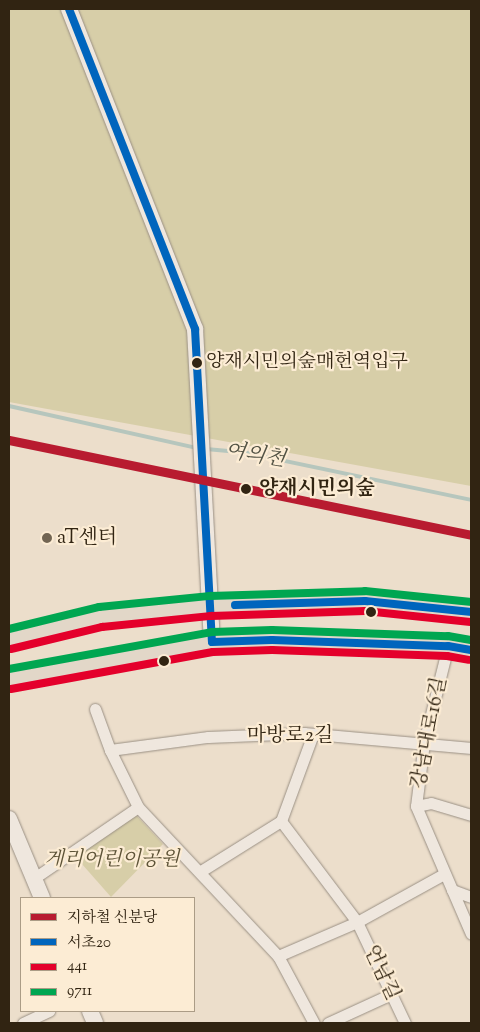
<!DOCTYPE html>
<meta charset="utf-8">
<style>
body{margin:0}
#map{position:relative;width:480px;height:1032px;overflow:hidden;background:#ecdecb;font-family:"Sorts Mill Goudy","Noto Serif KR",serif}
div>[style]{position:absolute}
.green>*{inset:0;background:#d7cea8}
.stream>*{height:4px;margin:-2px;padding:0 2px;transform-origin:2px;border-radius:2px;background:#b6c6bd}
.roads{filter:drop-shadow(0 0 1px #9a9084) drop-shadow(0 0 1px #9a9084)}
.street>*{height:11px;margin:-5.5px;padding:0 5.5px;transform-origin:5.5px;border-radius:5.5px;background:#efe7de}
.secondary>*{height:16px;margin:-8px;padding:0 8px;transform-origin:8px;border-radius:8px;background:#efe7de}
.primary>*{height:19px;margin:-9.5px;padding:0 9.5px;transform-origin:9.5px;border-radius:9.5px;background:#e2d7c8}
.bus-1>*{height:8px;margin:-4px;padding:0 4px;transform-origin:4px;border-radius:4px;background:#0065bd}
.bus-2>*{height:8px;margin:-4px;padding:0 4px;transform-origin:4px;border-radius:4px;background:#e4002b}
.bus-3>*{height:8px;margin:-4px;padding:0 4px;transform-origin:4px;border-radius:4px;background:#00a651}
.metro-1>*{height:9px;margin:-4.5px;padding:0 4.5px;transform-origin:4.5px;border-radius:4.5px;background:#b81b30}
.dots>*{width:14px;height:14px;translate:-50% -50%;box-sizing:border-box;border:2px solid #fcecd4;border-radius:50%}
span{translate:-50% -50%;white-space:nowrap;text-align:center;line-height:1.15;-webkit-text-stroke:4.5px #fcecd4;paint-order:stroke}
.bus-label{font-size:19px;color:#312412}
.left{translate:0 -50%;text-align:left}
.stop-label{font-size:20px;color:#312412;font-weight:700}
.poi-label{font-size:20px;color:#312412}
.street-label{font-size:20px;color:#312412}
.park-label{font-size:20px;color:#5d5337;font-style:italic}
.water-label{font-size:21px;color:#525244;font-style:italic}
.frame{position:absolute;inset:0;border:10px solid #312412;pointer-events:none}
.legend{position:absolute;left:20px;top:897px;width:175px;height:115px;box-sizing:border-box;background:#fcecd4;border:1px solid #ab9c86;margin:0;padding:6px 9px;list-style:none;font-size:15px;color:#312412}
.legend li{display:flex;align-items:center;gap:10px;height:25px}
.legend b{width:25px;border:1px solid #ab9c86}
</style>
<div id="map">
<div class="green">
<i style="clip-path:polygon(9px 9px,471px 9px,471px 486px,9px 402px)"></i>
<i style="clip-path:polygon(135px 814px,163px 844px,111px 897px,74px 855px)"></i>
</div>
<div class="stream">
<i style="left:9px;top:406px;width:193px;rotate:12.6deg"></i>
<i style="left:206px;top:449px;width:36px;rotate:5deg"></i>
<i style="left:242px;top:452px;width:234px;rotate:11.8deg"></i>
</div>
<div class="roads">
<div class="street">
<i style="left:448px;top:646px;width:99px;rotate:104deg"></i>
<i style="left:424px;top:742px;width:64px;rotate:97.1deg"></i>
<i style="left:416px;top:806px;width:139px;rotate:66.7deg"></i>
<i style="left:95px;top:709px;width:44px;rotate:69.9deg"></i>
<i style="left:110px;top:750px;width:64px;rotate:63.8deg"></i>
<i style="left:138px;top:807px;width:204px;rotate:46.8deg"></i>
<i style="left:278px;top:956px;width:76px;rotate:61.8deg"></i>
<i style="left:313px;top:734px;width:93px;rotate:110.2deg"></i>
<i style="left:281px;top:821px;width:126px;rotate:53deg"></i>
<i style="left:357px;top:922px;width:112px;rotate:64.6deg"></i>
<i style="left:110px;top:750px;width:99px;rotate:-7.6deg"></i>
<i style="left:208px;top:737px;width:96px;rotate:-2.4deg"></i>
<i style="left:304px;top:733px;width:168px;rotate:5.1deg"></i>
<i style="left:416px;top:806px;width:15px;rotate:-11deg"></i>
<i style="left:431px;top:803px;width:42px;rotate:16.7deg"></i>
<i style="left:201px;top:871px;width:94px;rotate:-32deg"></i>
<i style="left:33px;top:879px;width:127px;rotate:-34.4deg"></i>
<i style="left:452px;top:890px;width:20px;rotate:20deg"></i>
<i style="left:278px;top:956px;width:86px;rotate:-23.3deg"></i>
<i style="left:357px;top:922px;width:99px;rotate:-28.9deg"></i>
<i style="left:23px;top:1023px;width:29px;rotate:-25deg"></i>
<i style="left:328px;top:1023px;width:69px;rotate:-24.7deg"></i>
</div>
<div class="secondary">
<i style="left:69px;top:9px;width:344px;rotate:68.5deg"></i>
<i style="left:195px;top:329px;width:313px;rotate:86.9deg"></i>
<i style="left:9px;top:819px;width:86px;rotate:67.3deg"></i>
<i style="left:90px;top:1011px;width:13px;rotate:67deg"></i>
</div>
<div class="primary">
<i style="left:9px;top:639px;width:94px;rotate:-13.6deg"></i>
<i style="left:100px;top:617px;width:111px;rotate:-5.7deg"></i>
<i style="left:210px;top:606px;width:155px;rotate:-1.8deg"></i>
<i style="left:365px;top:601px;width:107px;rotate:5.9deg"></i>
<i style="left:9px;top:679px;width:206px;rotate:-10.3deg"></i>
<i style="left:212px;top:642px;width:60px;rotate:-1.9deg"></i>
<i style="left:272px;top:640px;width:176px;rotate:2deg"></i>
<i style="left:448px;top:646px;width:23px;rotate:10deg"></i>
</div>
</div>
<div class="bus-1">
<i style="left:69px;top:9px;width:344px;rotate:68.5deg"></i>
<i style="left:195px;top:329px;width:313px;rotate:86.9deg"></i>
<i style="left:212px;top:642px;width:60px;rotate:-1.9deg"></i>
<i style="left:272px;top:640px;width:176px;rotate:2deg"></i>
<i style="left:448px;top:646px;width:23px;rotate:10deg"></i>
<i style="left:235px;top:605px;width:130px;rotate:-1.8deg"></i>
<i style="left:365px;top:601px;width:107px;rotate:5.9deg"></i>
</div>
<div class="bus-2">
<i style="left:11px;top:649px;width:94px;rotate:-13.6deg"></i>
<i style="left:102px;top:627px;width:110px;rotate:-5.8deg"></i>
<i style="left:211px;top:616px;width:154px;rotate:-1.9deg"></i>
<i style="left:365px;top:611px;width:106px;rotate:6deg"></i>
<i style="left:11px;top:689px;width:205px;rotate:-10.4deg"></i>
<i style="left:213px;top:652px;width:59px;rotate:-1.9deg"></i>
<i style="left:272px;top:650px;width:175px;rotate:2deg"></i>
<i style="left:447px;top:656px;width:22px;rotate:10deg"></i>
</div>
<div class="bus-3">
<i style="left:9px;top:629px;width:93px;rotate:-13.7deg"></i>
<i style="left:99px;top:607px;width:112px;rotate:-5.7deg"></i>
<i style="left:210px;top:596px;width:155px;rotate:-1.8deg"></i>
<i style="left:365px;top:591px;width:107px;rotate:5.9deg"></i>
<i style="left:9px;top:669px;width:206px;rotate:-10.3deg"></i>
<i style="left:212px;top:632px;width:60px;rotate:-1.9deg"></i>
<i style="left:272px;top:630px;width:176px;rotate:2deg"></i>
<i style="left:448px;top:636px;width:23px;rotate:10deg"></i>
</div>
<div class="metro-1">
<i style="left:9px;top:440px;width:472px;rotate:11.6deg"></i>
</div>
<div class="dots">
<i style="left:197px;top:363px;background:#312412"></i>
<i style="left:246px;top:489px;background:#312412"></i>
<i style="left:47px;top:538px;background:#726553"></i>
<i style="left:371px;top:612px;background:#312412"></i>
<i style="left:164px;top:661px;background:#312412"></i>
</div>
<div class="bus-label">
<span class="left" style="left:206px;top:363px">양재시민의숲매헌역입구</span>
</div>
<div class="stop-label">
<span class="left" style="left:259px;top:489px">양재시민의숲</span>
</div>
<div class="poi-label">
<span class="left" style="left:57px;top:538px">aT센터</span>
</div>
<div class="street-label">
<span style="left:430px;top:733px;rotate:-79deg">강남대로16길</span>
<span style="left:290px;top:736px">마방로2길</span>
<span style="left:381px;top:973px;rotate:65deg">언남길</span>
</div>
<div class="park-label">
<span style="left:112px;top:860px">게리어린이공원</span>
</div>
<div class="water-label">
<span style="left:255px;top:456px;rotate:9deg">여의천</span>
</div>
<div class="frame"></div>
<ul class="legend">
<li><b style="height:6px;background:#b81b30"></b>지하철 신분당</li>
<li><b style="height:6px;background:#0065bd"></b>서초20</li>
<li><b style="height:6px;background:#e4002b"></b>441</li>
<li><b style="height:6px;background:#00a651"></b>9711</li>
</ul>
</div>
